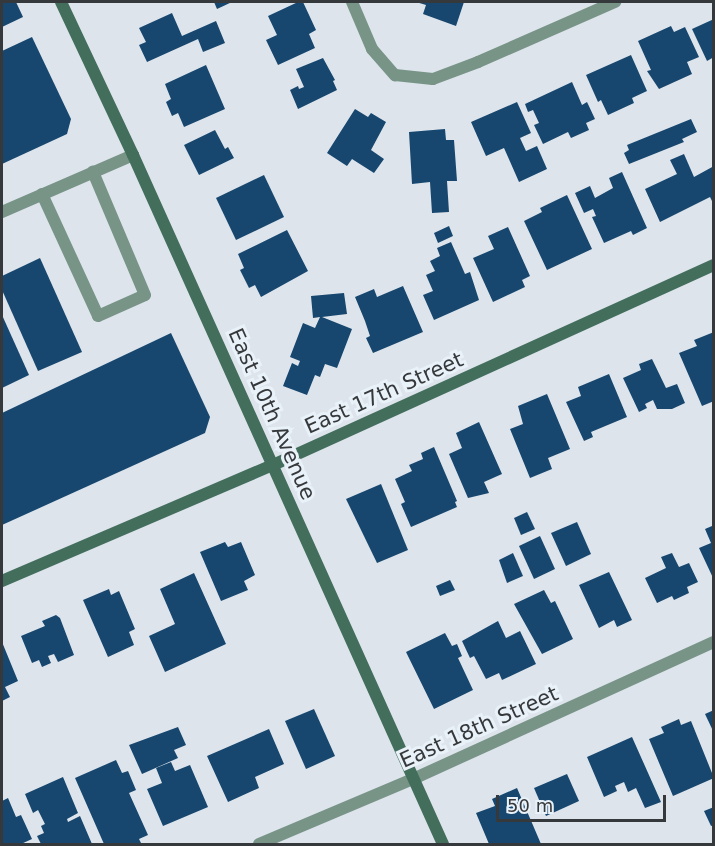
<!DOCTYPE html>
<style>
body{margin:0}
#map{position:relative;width:715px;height:846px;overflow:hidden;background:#dde4ec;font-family:"DejaVu Sans",sans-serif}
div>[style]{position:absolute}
.building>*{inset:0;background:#17476e}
.lane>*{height:12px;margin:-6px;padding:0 6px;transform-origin:6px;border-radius:6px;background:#789487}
.street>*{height:12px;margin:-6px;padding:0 6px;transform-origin:6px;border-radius:6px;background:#789487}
.secondary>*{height:12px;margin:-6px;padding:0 6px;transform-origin:6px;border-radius:6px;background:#436e5c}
span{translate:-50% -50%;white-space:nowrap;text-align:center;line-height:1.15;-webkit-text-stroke:6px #eaf2f9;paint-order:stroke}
.street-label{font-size:21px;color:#36393c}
.frame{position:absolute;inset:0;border:3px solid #36393c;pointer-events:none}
.scale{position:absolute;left:496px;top:795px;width:170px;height:27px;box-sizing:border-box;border:3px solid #36393c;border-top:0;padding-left:8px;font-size:18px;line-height:21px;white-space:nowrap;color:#36393c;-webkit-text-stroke:4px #eaf2f9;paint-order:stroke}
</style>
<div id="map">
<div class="building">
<i style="clip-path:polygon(2px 2px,16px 2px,23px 17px,2px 27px)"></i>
<i style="clip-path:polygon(214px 2px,232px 2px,217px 9px)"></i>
<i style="clip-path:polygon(298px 2px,303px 2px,316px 30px,309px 34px,315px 48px,278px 65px,266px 40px,277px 35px,268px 16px)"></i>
<i style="clip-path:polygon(416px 2px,464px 2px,456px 26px,423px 14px,426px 5px)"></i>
<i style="clip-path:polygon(172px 13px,182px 36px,216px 21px,225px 43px,203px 52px,198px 39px,147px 62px,139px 45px,146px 42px,139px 28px)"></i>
<i style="clip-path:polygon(714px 19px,714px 57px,707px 61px,692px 29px)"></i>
<i style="clip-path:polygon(671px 26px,674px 32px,685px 27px,699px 57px,687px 62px,692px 74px,659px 89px,647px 71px,651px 70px,638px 41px)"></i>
<i style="clip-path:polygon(32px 37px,71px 119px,67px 134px,2px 164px,2px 51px)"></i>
<i style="clip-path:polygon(631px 55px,647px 91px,632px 98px,634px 103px,608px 115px,601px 100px,598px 102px,586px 75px)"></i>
<i style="clip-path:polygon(323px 58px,335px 80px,333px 81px,337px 90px,298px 109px,290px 90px,298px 86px,299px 89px,304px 87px,296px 69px)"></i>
<i style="clip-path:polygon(206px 65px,225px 109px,184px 127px,178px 113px,172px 116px,166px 102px,171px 99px,165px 84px)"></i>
<i style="clip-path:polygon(572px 82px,582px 105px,587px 102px,595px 119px,586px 123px,589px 130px,571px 138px,568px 132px,543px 144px,534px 125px,539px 123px,533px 110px,528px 112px,525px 104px)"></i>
<i style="clip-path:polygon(517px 102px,531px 133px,520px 138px,526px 151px,537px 146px,547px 169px,519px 182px,504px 148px,486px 156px,471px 122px)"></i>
<i style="clip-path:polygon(355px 109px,368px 117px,371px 113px,386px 122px,371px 150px,384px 159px,374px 173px,352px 159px,347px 166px,327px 153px)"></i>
<i style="clip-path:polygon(691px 119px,697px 132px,682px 139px,684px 142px,629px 164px,624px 153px,629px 150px,627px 145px)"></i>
<i style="clip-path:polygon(445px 129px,446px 140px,454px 140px,457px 181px,447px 181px,449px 212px,432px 213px,430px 182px,412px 184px,409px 132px)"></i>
<i style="clip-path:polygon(215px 130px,225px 149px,228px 147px,234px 158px,199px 175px,184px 145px)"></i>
<i style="clip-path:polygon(684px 154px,694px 177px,714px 166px,714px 205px,710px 197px,660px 222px,645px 189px,677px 174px,670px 160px)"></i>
<i style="clip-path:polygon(622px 172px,647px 228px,633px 235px,631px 231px,604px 243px,592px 217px,596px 216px,593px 209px,584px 213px,575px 193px,590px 186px,595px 198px,613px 188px,609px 178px)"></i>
<i style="clip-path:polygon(264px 175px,284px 217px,236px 240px,216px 198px)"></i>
<i style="clip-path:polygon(567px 195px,592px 249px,547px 270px,524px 221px,542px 212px,540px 208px)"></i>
<i style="clip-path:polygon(449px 226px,453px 236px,438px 243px,434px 233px)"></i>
<i style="clip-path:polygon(508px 227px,530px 276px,522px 280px,525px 287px,493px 302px,473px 258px,494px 249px,488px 236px)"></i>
<i style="clip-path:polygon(287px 230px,308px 271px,261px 297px,255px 285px,249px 288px,240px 270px,244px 268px,238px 254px)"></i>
<i style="clip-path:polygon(451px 242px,465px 274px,470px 272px,479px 300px,434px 320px,423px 295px,433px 291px,426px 275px,435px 271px,430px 261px,440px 256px,437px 248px)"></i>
<i style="clip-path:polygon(40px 258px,82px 352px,38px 371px,2px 290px,2px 276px)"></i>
<i style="clip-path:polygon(403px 286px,423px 332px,373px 353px,366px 338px,370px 336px,365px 321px,355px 297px,374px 289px,377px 297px)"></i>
<i style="clip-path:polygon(344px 293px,347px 314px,322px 317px,352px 329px,337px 368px,325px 364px,320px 377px,315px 375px,307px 395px,283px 386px,292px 363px,298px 366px,300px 361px,290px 357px,303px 323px,315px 328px,320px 317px,313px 318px,311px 296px)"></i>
<i style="clip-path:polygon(2px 315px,29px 375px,2px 388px)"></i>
<i style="clip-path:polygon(714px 332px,714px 401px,702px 406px,679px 353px,697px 346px,694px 340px)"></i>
<i style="clip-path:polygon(171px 333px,210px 417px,205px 433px,2px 525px,2px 413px)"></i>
<i style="clip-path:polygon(652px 359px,666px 388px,677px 384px,685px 403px,672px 409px,657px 409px,653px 400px,645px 404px,647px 408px,639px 412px,623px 378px,641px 370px,639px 364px)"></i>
<i style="clip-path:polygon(609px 374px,627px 417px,591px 432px,593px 437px,584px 441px,566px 402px,581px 396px,578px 387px)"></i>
<i style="clip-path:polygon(547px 394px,570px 449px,548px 458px,552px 469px,530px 478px,510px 429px,523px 424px,518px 406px)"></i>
<i style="clip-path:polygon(479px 422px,502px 474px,484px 482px,489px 493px,468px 498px,449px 454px,462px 448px,456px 433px)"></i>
<i style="clip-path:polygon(434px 447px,457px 501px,455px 502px,457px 507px,411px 527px,401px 504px,405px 502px,395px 479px,412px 471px,409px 465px,423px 459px,421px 453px)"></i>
<i style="clip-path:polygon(381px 484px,408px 550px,377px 563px,346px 499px)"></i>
<i style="clip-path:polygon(527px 512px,535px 529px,521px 535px,514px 518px)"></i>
<i style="clip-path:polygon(577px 522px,591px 554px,566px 566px,551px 533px)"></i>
<i style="clip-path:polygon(712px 526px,714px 530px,714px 580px,699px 548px,711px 543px,705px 529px)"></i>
<i style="clip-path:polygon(540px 536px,555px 569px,534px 579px,519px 546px)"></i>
<i style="clip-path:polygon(225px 542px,228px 547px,241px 542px,255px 575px,244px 581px,248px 590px,221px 601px,200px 552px)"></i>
<i style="clip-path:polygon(513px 553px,523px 576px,507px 583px,499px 560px)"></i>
<i style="clip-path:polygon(672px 553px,679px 567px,689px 563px,698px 582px,687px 587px,689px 593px,674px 600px,672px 596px,657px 603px,645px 578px,666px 568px,661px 557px)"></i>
<i style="clip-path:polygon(609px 572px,632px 620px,617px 627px,614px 620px,599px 628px,579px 585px)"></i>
<i style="clip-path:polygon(194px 573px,226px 644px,165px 672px,149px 636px,175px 624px,160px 589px)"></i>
<i style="clip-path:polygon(450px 580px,455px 590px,440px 596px,436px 586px)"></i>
<i style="clip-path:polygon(109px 589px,111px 595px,119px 591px,135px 629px,129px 632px,134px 645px,108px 657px,83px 600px)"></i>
<i style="clip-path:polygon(544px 590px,551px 603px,555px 601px,573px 639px,542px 654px,514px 604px)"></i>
<i style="clip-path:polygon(56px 615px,60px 618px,74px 655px,58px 662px,54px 654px,48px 656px,51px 663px,42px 667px,39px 660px,32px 663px,21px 636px,45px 626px,42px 621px)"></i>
<i style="clip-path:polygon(498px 621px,506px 638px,520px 631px,536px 664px,502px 680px,499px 673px,486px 679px,474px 656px,470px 658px,462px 641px)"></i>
<i style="clip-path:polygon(445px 633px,452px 646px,457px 644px,462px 656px,458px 658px,473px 690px,434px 709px,406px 652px)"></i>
<i style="clip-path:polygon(2px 642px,18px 681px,5px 687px,10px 697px,2px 701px)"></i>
<i style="clip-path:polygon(314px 709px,335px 756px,306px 769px,285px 721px)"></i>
<i style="clip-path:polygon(714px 710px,714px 733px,705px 714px)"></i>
<i style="clip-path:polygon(679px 719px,681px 725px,691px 721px,714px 778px,673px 796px,649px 739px,664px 733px,661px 727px)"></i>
<i style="clip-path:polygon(178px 727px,186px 745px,174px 750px,178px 758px,142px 774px,129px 745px)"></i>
<i style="clip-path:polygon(269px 729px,284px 764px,255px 777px,259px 788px,228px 802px,207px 756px)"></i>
<i style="clip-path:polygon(632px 737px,661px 802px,645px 808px,636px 788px,628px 792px,624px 782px,615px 786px,617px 791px,604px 797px,587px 757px)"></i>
<i style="clip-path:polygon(116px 760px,122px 773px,128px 771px,136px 790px,129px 793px,148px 835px,139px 839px,141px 843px,137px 844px,104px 844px,75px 778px)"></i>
<i style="clip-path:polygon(171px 762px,175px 771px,190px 765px,208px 807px,163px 826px,147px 789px,162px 783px,156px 768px)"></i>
<i style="clip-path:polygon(567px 774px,579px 801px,546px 816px,534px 788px)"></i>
<i style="clip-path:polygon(63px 777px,78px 813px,67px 819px,68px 822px,80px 816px,92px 844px,41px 844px,37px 836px,44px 833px,41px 826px,45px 824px,38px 810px,33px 813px,25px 794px)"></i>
<i style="clip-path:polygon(517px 788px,541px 844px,489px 844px,476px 813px,495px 806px,492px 799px)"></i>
<i style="clip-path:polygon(8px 798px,16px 817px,21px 815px,32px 839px,21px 844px,2px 844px,2px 801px)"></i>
<i style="clip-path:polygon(714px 807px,714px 825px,711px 826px,704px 811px)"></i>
</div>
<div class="lane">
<i style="left:42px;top:194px;width:134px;rotate:65.3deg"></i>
<i style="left:98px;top:316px;width:51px;rotate:-24.1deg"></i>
<i style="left:145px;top:295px;width:134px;rotate:-112.9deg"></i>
</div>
<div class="street">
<i style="left:352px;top:2px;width:51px;rotate:66.9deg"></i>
<i style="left:372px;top:49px;width:35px;rotate:49deg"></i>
<i style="left:395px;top:75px;width:38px;rotate:6deg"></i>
<i style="left:433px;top:79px;width:48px;rotate:-20.7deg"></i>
<i style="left:478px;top:62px;width:150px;rotate:-23.7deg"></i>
<i style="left:2px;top:212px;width:143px;rotate:-23.5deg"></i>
<i style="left:259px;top:844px;width:167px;rotate:-22.9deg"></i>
<i style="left:413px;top:779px;width:331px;rotate:-24.5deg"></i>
</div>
<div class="secondary">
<i style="left:61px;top:2px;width:169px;rotate:64.8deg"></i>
<i style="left:133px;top:155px;width:756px;rotate:65.78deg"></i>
<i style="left:2px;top:581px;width:295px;rotate:-23.2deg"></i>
<i style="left:273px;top:465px;width:484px;rotate:-24.4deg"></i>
</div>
<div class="street-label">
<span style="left:384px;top:393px;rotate:-24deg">East 17th Street</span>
<span style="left:272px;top:414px;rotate:66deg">East 10th Avenue</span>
<span style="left:479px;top:727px;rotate:-24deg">East 18th Street</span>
</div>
<div class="frame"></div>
<div class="scale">50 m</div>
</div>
